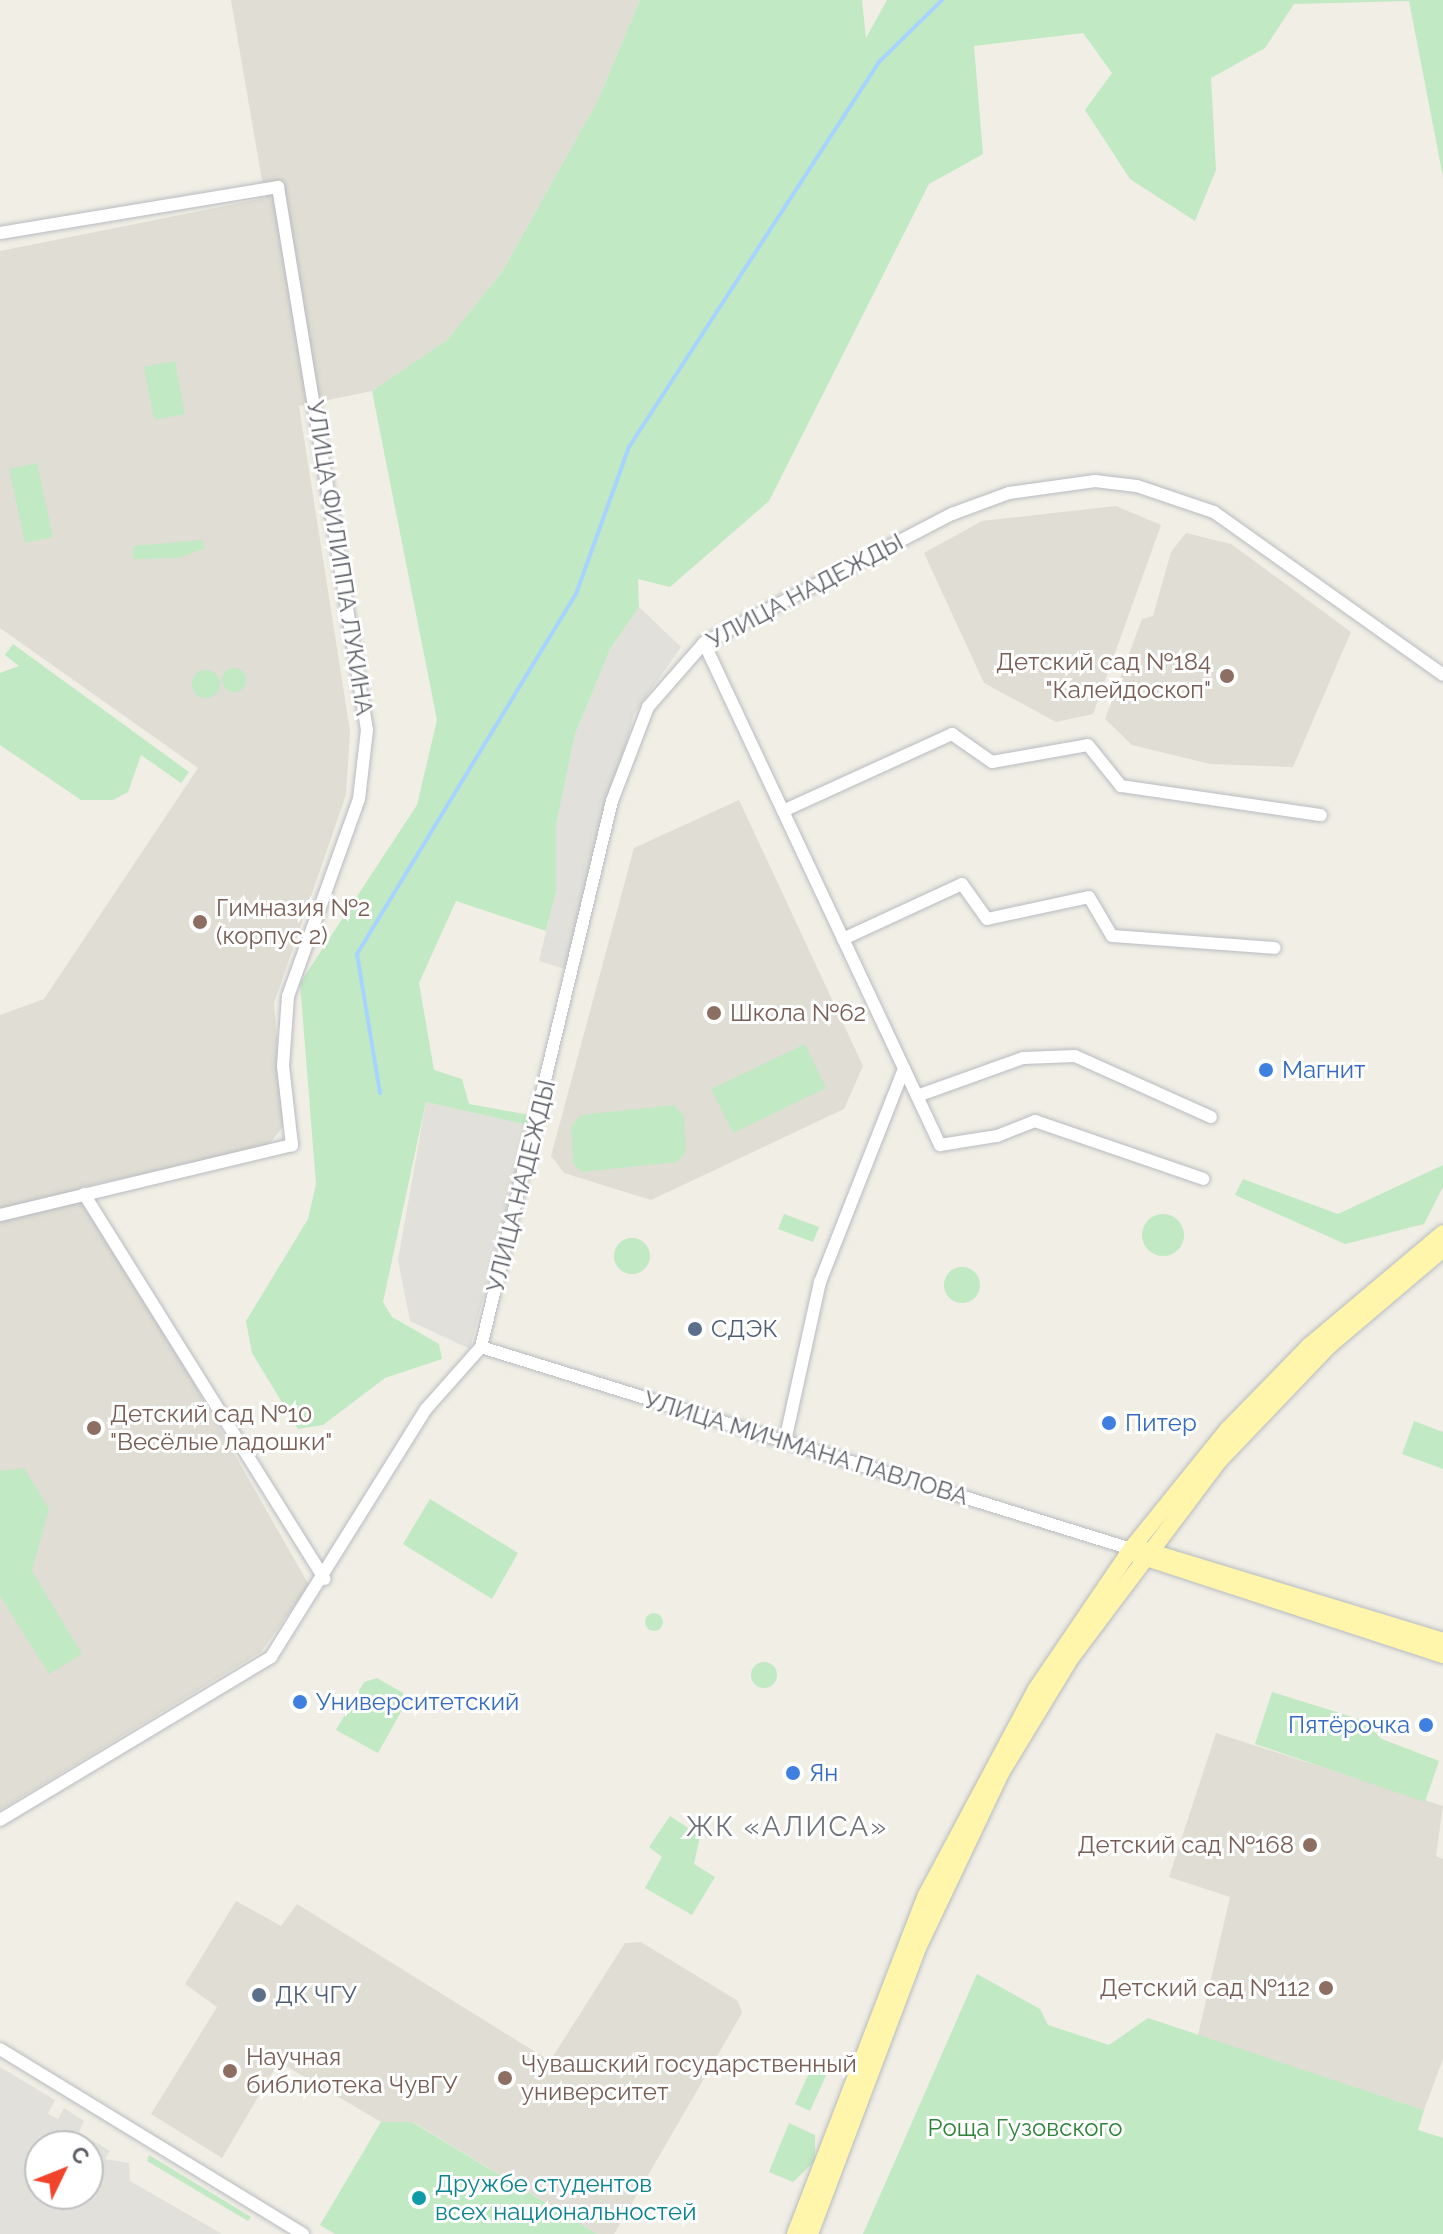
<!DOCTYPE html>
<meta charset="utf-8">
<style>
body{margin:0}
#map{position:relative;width:1443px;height:2234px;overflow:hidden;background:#f0eee5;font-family:Raleway,sans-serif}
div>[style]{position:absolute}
.industrial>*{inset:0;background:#e1e0da}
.education>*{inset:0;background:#e0ddd4}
.green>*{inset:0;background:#c1e9c3}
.round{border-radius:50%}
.stream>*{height:4px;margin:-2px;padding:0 2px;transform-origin:2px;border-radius:2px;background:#a7d4ff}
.roads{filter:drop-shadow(0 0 2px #b8bbc0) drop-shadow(0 0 2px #b8bbc0)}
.minor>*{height:12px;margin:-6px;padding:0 6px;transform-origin:6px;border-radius:6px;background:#fff}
.major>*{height:16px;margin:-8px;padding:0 8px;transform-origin:8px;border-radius:8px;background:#fff6ac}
.dots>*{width:22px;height:22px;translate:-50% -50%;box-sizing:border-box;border:4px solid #fff;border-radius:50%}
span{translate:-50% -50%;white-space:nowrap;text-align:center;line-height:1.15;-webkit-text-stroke:6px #fff;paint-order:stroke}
.street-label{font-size:24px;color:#5d6167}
.education-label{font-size:24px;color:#785e54}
.right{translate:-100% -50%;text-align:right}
.left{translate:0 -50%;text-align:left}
.shop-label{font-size:24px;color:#366cbe}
.service-label{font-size:24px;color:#4e5e75}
.park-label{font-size:24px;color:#308238}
.culture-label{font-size:24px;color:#0d838f}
.quarter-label{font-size:28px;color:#6e7379;letter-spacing:2px}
.north{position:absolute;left:24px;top:2130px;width:80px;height:80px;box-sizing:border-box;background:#fff;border:2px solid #bec0c2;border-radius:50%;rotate:47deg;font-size:22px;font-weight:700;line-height:32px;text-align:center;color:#5d6167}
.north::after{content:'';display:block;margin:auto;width:28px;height:36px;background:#f2442a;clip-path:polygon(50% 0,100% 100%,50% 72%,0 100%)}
</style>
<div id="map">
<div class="industrial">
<i style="clip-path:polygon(639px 607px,681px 647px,634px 714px,568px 970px,539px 961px,556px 891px,556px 825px,575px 734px,610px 649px)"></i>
<i style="clip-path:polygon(426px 1102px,528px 1125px,470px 1349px,410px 1321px,398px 1260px)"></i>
<i style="clip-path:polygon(evenodd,0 2067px,55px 2100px,48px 2114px,58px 2119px,64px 2108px,84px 2121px,79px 2132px,110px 2151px,105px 2159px,129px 2163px,130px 2181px,222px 2234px,0 2234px,0 2067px,40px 2146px,88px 2146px,88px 2194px,40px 2194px,40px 2146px)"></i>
</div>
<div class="education">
<i style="clip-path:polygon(231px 0,640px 0,598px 100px,502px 272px,447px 340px,372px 391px,299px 406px,350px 731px,346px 795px,274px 1003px,284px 1125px,267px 1147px,82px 1187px,309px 1585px,261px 1652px,0 1810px,0 1015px,44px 999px,198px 768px,0 628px,0 251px,265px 198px)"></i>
<i style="clip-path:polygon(1116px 506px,1161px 525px,1093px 714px,1056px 722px,984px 683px,924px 553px,982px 521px)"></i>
<i style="clip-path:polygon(1186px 533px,1231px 544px,1351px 632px,1293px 767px,1210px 764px,1132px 745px,1105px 719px,1142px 619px,1153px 616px,1171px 552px)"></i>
<i style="clip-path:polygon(739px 800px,863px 1066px,844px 1109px,651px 1200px,564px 1173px,551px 1156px,634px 848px)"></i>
<i style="clip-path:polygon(1216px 1733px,1443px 1806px,1436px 1856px,1443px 1859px,1443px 2059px,1424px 2110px,1198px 2035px,1230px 1897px,1169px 1877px)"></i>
<i style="clip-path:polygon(236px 1901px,281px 1926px,297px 1904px,550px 2061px,625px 1943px,641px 1942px,738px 2001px,742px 2013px,614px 2234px,597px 2234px,413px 2122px,381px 2122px,279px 2062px,222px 2158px,151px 2114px,217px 2007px,185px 1984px)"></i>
</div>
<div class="green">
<i style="clip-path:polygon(640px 0,862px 0,866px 38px,887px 0,1443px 0,1443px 177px,1409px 1px,1294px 4px,1265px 48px,1211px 78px,1216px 170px,1195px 221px,1130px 179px,1085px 110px,1112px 73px,1083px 33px,974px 46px,983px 154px,929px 184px,769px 501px,670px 587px,638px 579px,639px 607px,610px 649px,575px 734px,556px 825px,556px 891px,546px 931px,456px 901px,419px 983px,434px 1070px,462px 1079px,469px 1104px,530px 1115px,528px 1125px,426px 1102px,383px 1302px,392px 1317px,439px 1344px,442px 1359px,385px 1378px,323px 1425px,298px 1429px,252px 1353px,246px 1321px,308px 1219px,316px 1184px,300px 983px,417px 805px,437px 720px,372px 391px,447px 340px,502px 272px,598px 100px)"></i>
<i style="clip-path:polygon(175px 361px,185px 414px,154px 420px,144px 367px)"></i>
<i style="clip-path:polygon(37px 463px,53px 537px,25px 543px,9px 469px)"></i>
<i style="clip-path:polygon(202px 540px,205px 548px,179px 558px,133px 559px,133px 546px)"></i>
<i style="clip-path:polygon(13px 644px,189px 772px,181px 783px,141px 755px,128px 792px,113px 800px,81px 800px,0 745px,0 673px,19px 666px,5px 655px)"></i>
<i class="round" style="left:222px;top:668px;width:24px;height:24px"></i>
<i class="round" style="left:192px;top:670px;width:28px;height:28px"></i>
<i style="clip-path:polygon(805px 1044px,826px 1088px,733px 1133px,711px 1089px)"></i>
<i style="clip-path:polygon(674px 1105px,684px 1116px,686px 1152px,677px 1162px,581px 1172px,573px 1163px,571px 1126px,581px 1115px)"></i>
<i style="clip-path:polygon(1443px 1165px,1443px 1187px,1424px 1224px,1345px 1244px,1235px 1195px,1243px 1179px,1338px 1214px)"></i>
<i class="round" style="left:1142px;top:1214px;width:42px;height:42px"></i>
<i style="clip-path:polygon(784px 1214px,819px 1227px,813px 1242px,778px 1229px)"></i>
<i class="round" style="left:614px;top:1238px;width:36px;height:36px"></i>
<i class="round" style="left:944px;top:1267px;width:36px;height:36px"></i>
<i style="clip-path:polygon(1414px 1421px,1443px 1432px,1443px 1469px,1402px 1454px)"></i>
<i style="clip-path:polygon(24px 1468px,49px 1509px,32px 1571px,82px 1654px,49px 1674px,0 1596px,0 1471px)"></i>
<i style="clip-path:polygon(430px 1499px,518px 1553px,492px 1599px,403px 1544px)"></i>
<i class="round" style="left:645px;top:1613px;width:18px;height:18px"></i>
<i class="round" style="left:751px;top:1662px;width:26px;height:26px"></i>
<i style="clip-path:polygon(377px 1678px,403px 1693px,403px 1708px,378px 1753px,336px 1730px,364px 1682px)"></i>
<i style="clip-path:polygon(1272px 1692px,1362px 1720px,1382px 1739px,1439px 1761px,1425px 1802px,1255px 1744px)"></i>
<i style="clip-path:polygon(670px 1816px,700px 1836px,694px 1864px,715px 1877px,692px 1915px,645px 1888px,662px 1857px,649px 1847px)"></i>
<i style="clip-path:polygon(977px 1974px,1040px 2009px,1048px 2025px,1109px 2045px,1148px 2018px,1424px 2110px,1418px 2130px,1443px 2138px,1443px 2234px,863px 2234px)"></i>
<i style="clip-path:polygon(813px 2064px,828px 2071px,810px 2111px,795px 2104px)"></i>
<i style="clip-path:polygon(381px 2122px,412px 2122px,597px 2234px,335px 2234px,320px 2225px)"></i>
<i style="clip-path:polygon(789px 2123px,815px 2135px,815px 2161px,793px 2182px,769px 2172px)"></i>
<i style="clip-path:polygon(149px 2155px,251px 2217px,248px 2221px,147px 2161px)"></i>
</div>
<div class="stream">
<i style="left:380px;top:1093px;width:141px;rotate:-99.4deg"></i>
<i style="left:357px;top:954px;width:421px;rotate:-58.7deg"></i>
<i style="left:576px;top:594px;width:156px;rotate:-70.2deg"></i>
<i style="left:629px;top:447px;width:458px;rotate:-57deg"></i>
<i style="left:878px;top:63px;width:90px;rotate:-44.5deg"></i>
</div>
<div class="roads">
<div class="minor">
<i style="left:0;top:233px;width:282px;rotate:-9.4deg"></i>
<i style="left:278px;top:187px;width:550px;rotate:80.69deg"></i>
<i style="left:367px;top:730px;width:69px;rotate:96.6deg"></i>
<i style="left:359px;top:799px;width:209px;rotate:109.8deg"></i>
<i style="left:288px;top:996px;width:70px;rotate:94.1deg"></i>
<i style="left:283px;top:1066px;width:80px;rotate:83.5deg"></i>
<i style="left:292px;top:1145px;width:300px;rotate:166.5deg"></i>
<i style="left:704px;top:643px;width:555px;rotate:64.82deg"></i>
<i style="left:940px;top:1145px;width:58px;rotate:-9deg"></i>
<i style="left:997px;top:1136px;width:41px;rotate:-21.5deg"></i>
<i style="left:1035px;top:1121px;width:178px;rotate:19deg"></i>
<i style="left:783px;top:811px;width:186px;rotate:-24.5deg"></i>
<i style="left:952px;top:734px;width:49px;rotate:35deg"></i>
<i style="left:992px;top:762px;width:97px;rotate:-10deg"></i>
<i style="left:1088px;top:745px;width:53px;rotate:51.2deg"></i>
<i style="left:1121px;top:786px;width:202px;rotate:8.3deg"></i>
<i style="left:843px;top:939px;width:131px;rotate:-24.8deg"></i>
<i style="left:962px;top:884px;width:43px;rotate:54.5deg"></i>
<i style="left:987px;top:919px;width:104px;rotate:-12.2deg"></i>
<i style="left:1089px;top:897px;width:45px;rotate:59.5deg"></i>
<i style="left:1112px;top:936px;width:163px;rotate:4.2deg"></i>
<i style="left:917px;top:1096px;width:113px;rotate:-19.7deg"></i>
<i style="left:1023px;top:1058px;width:52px;rotate:-2.2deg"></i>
<i style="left:1075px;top:1056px;width:149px;rotate:24.2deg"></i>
<i style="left:84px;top:1194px;width:454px;rotate:58deg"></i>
<i style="left:481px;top:1347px;width:561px;rotate:-76.51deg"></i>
<i style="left:612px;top:801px;width:101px;rotate:-69deg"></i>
<i style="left:648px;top:707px;width:85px;rotate:-48.8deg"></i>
<i style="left:704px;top:643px;width:280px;rotate:-27.5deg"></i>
<i style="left:952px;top:514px;width:61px;rotate:-20.2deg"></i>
<i style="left:1009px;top:493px;width:87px;rotate:-7.9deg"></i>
<i style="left:1095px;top:481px;width:42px;rotate:6.8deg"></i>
<i style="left:1137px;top:486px;width:81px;rotate:18.7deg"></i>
<i style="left:1214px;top:512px;width:281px;rotate:35.4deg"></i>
<i style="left:481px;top:1347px;width:681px;rotate:17.26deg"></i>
<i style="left:785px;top:1441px;width:163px;rotate:-77.6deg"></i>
<i style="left:820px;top:1282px;width:229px;rotate:-68.5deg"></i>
<i style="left:0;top:1820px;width:316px;rotate:-31deg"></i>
<i style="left:271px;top:1657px;width:292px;rotate:-58deg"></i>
<i style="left:426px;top:1409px;width:83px;rotate:-48.4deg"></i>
<i style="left:0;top:2049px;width:355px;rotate:31.4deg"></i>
</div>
<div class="major">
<i style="left:1141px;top:1549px;width:316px;rotate:16.9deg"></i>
<i style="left:1137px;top:1555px;width:322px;rotate:18.1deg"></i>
<i style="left:795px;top:2234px;width:363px;rotate:-68.9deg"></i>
<i style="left:926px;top:1895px;width:234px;rotate:-61.9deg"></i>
<i style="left:1036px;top:1689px;width:169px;rotate:-55.8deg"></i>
<i style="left:1131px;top:1549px;width:154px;rotate:-51.1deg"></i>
<i style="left:1228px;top:1429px;width:116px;rotate:-45.7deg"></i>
<i style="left:1309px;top:1346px;width:175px;rotate:-40.1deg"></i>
<i style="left:810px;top:2234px;width:306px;rotate:-69.3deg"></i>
<i style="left:918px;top:1948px;width:194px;rotate:-64.6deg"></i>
<i style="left:1001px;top:1773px;width:135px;rotate:-58.7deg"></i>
<i style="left:1071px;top:1658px;width:246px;rotate:-53.1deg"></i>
<i style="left:1219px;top:1461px;width:161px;rotate:-46.3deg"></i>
<i style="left:1330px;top:1345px;width:148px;rotate:-40.3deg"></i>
</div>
</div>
<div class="dots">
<i style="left:1227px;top:676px;background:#8d6e63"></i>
<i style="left:200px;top:922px;background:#8d6e63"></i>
<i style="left:714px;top:1013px;background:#8d6e63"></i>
<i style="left:1266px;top:1070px;background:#3f7fe0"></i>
<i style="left:695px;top:1329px;background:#5c6f8a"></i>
<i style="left:1109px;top:1423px;background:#3f7fe0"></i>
<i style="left:94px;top:1428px;background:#8d6e63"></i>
<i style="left:300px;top:1702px;background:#3f7fe0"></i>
<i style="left:1426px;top:1725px;background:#3f7fe0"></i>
<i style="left:793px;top:1773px;background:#3f7fe0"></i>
<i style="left:1310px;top:1845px;background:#8d6e63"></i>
<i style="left:1326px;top:1988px;background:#8d6e63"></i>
<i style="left:259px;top:1995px;background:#5c6f8a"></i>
<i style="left:230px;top:2071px;background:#8d6e63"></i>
<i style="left:505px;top:2078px;background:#8d6e63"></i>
<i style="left:419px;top:2198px;background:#0f9aa8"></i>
</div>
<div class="street-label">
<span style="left:340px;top:558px;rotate:81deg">УЛИЦА ФИЛИППА ЛУКИНА</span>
<span style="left:805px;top:591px;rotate:-28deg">УЛИЦА НАДЕЖДЫ</span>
<span style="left:521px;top:1186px;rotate:-76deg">УЛИЦА НАДЕЖДЫ</span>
<span style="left:806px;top:1448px;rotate:17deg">УЛИЦА МИЧМАНА ПАВЛОВА</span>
</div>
<div class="education-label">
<span class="right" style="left:1211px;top:676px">Детский сад №184<br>"Калейдоскоп"</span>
<span class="left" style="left:216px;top:922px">Гимназия №2<br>(корпус 2)</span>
<span class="left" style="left:730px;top:1013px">Школа №62</span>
<span class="left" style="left:110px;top:1428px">Детский сад №10<br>"Весёлые ладошки"</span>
<span class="right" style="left:1294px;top:1845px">Детский сад №168</span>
<span class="right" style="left:1310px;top:1988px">Детский сад №112</span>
<span class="left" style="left:246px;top:2071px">Научная<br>библиотека ЧувГУ</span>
<span class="left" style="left:521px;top:2078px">Чувашский государственный<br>университет</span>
</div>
<div class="shop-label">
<span class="left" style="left:1282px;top:1070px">Магнит</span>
<span class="left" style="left:1125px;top:1423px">Питер</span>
<span class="left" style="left:316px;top:1702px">Университетский</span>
<span class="right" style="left:1410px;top:1725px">Пятёрочка</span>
<span class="left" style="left:809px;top:1773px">Ян</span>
</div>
<div class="service-label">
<span class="left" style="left:711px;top:1329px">СДЭК</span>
<span class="left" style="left:275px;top:1995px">ДК ЧГУ</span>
</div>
<div class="park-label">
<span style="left:1025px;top:2128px">Роща Гузовского</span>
</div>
<div class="culture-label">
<span class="left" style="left:435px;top:2198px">Дружбе студентов<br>всех национальностей</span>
</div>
<div class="quarter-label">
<span style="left:787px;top:1827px">ЖК «АЛИСА»</span>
</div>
<div class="north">С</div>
</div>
